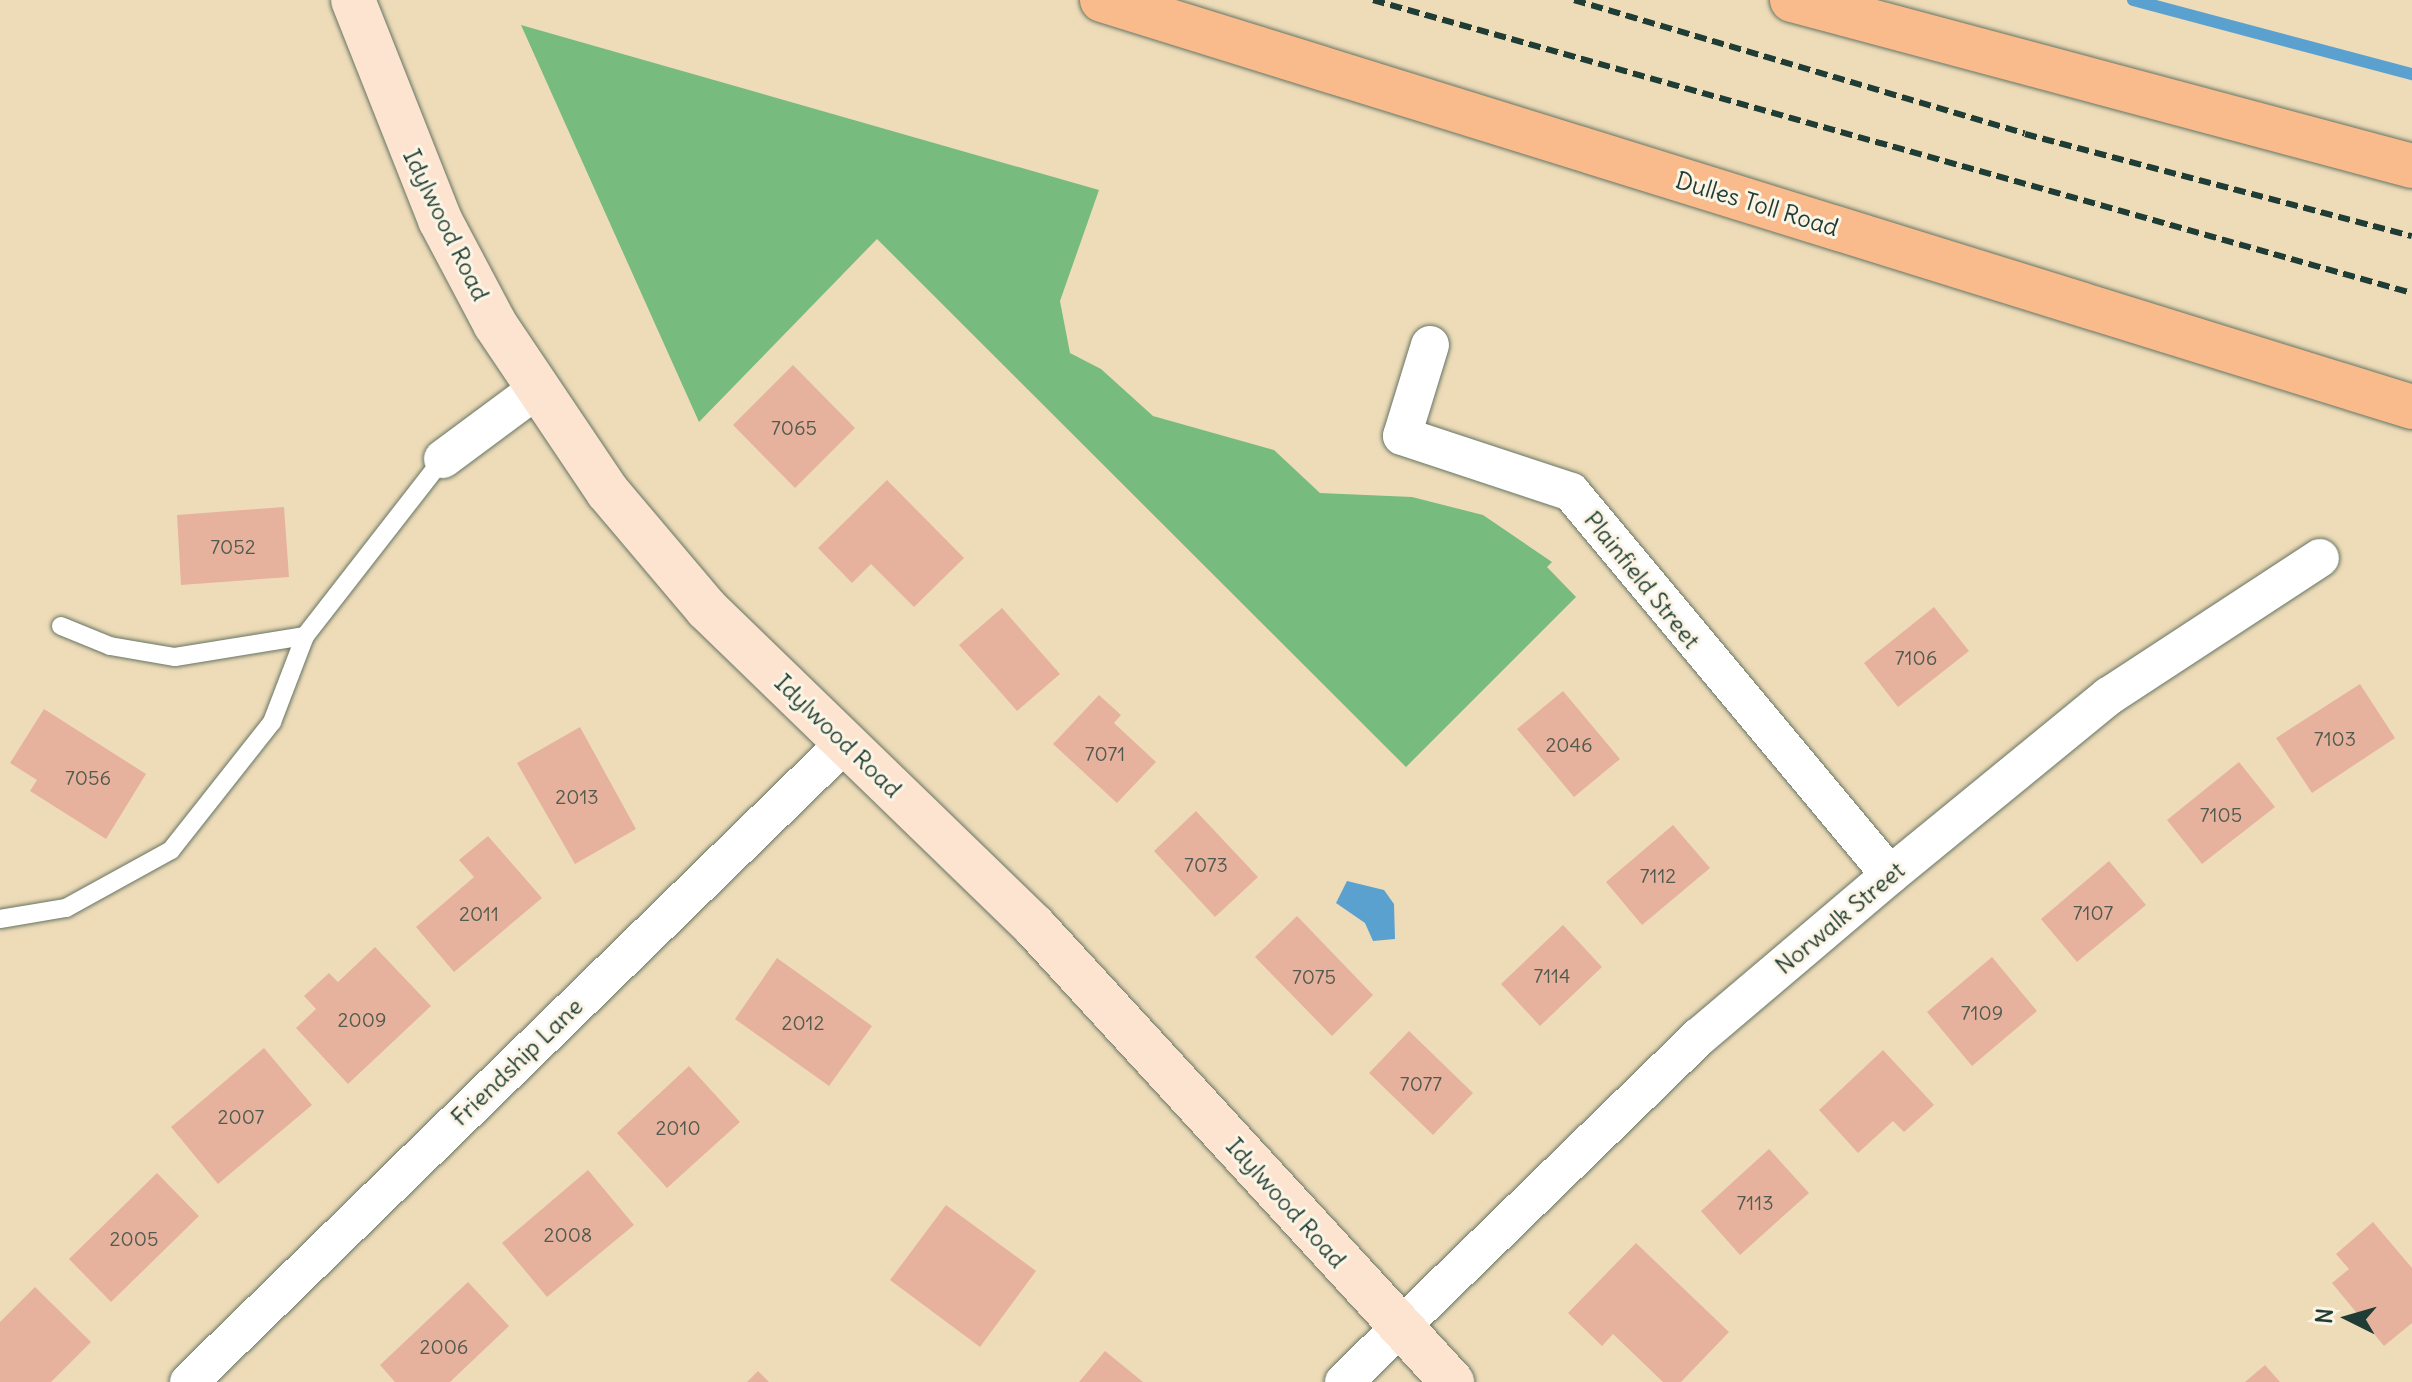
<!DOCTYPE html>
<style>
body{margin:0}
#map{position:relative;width:2412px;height:1382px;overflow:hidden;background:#eedcb9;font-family:Delius,sans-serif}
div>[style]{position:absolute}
.forest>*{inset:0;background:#78bb7e}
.water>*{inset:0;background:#5ba1d0}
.stream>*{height:12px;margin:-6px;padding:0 6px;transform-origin:6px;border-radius:6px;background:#5ba1d0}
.building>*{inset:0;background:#e6b29e}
.roads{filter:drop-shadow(0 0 2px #677563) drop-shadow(0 0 2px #677563)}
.service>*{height:18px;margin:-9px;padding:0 9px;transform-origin:9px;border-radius:9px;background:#fff}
.minor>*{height:38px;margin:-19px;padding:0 19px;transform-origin:19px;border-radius:19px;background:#fff}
.secondary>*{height:44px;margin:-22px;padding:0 22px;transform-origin:22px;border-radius:22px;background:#fde4d1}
.motorway>*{height:44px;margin:-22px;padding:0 22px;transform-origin:22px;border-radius:22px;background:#fabb8c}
.rail>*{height:6px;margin-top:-3px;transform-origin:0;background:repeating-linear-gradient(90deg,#1f3d34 0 12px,transparent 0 18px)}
span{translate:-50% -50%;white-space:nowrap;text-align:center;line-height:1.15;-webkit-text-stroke:6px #fcf5e5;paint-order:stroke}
.number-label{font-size:20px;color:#515a4e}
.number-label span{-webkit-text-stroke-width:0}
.street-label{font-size:24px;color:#1f3d34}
.north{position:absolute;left:2308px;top:1278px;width:80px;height:80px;-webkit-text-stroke:6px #fcf5e5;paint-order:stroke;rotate:275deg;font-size:22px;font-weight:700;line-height:32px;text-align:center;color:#1f3d34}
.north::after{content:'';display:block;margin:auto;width:28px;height:36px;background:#1f3d34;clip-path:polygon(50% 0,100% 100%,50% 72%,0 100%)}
</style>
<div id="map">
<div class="forest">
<i style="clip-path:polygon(521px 25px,1099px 190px,1060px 301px,1070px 353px,1101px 369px,1153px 416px,1274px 450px,1320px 493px,1412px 497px,1483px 515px,1552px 562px,1547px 567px,1576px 597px,1406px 767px,877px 239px,699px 422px)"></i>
</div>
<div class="water">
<i style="clip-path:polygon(1347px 881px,1384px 890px,1394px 904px,1395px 939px,1373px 941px,1365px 923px,1336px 903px)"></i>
</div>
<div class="stream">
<i style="left:2133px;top:0;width:289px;rotate:14.9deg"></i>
</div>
<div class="building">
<i style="clip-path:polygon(793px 365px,855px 428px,795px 488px,733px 425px)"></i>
<i style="clip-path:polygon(887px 480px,964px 558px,914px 607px,871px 564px,852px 583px,818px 548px)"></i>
<i style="clip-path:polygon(284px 507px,289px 577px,181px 585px,177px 515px)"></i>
<i style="clip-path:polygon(1934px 607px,1969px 651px,1898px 707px,1864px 663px)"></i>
<i style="clip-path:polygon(1002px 608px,1060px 674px,1017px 711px,959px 645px)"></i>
<i style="clip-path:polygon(2360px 684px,2395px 738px,2312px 793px,2276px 738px)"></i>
<i style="clip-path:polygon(1563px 691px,1620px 759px,1574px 797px,1517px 729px)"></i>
<i style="clip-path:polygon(1099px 695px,1121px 715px,1114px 723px,1156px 762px,1117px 803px,1053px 744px)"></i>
<i style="clip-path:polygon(44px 709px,146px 774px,106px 839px,30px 791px,37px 780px,10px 763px)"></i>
<i style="clip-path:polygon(580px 727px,636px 829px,575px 864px,517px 763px)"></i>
<i style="clip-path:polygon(2239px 762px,2275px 807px,2202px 864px,2167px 820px)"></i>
<i style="clip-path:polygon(1196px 811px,1258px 877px,1215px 917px,1154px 851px)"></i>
<i style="clip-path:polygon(1673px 825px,1710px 868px,1642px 925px,1606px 882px)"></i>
<i style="clip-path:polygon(488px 836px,542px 898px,454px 972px,416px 927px,474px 877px,459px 860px)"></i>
<i style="clip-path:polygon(2109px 861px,2146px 905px,2077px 962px,2041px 919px)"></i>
<i style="clip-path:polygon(1297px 916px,1373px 995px,1332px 1036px,1255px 957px)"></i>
<i style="clip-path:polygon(1563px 925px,1602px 967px,1540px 1026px,1501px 984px)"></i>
<i style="clip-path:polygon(375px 947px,431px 1006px,348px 1084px,296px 1028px,316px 1009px,304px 996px,329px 973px,338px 982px)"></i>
<i style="clip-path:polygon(1992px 957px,2037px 1011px,1972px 1066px,1927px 1012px)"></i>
<i style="clip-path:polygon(777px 958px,872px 1026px,829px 1086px,735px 1019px)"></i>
<i style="clip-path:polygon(1409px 1031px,1473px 1093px,1433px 1135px,1369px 1073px)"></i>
<i style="clip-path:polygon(264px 1048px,312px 1105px,218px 1184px,171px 1127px)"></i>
<i style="clip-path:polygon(1883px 1050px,1934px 1105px,1904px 1132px,1893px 1121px,1858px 1153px,1819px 1110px)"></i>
<i style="clip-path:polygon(689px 1066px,740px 1122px,667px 1188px,617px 1133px)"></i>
<i style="clip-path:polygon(1769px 1149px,1809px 1193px,1740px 1255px,1701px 1211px)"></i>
<i style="clip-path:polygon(588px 1170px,634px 1225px,547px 1297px,502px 1243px)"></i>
<i style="clip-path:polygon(157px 1173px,199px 1216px,111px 1302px,69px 1259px)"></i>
<i style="clip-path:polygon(946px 1205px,1036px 1271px,980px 1347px,890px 1280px)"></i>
<i style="clip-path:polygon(2373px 1222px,2412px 1268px,2412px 1323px,2384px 1346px,2332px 1283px,2349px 1269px,2336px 1254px)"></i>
<i style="clip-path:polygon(1636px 1243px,1729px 1332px,1681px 1382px,1663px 1382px,1613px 1334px,1602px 1346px,1568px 1313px)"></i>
<i style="clip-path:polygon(468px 1282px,509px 1326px,450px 1382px,395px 1382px,380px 1365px)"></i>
<i style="clip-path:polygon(35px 1287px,91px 1342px,51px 1382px,0 1382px,0 1322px)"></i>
<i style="clip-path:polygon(1105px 1351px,1143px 1382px,1079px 1382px)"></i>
<i style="clip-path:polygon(2265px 1365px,2280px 1382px,2245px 1382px)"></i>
<i style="clip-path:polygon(758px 1371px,769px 1382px,747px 1382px)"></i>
</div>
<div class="roads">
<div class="service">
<i style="left:61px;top:626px;width:53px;rotate:22.2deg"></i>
<i style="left:110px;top:646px;width:66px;rotate:9.6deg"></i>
<i style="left:175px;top:657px;width:132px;rotate:-9.2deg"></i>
<i style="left:0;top:919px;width:67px;rotate:-9.5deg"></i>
<i style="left:66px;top:908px;width:120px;rotate:-28.9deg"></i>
<i style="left:171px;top:850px;width:163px;rotate:-51.7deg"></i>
<i style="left:272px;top:722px;width:92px;rotate:-69deg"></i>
<i style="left:305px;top:636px;width:224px;rotate:-52.1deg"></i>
</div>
<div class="minor">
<i style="left:1430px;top:345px;width:95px;rotate:107.1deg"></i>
<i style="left:1402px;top:436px;width:178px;rotate:18.3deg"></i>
<i style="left:1571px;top:492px;width:498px;rotate:50.2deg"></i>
<i style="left:443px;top:459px;width:116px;rotate:-36.6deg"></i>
<i style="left:189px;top:1382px;width:916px;rotate:-44.25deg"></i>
<i style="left:1344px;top:1382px;width:495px;rotate:-44.2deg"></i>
<i style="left:1699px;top:1037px;width:250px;rotate:-40.3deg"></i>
<i style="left:1890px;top:875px;width:283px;rotate:-39.3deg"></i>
<i style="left:2109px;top:696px;width:252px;rotate:-33.2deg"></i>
</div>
<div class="secondary">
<i style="left:353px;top:0;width:237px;rotate:68.4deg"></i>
<i style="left:440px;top:220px;width:118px;rotate:62.1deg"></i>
<i style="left:495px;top:324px;width:202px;rotate:56.1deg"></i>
<i style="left:608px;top:492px;width:153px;rotate:49.8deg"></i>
<i style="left:707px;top:609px;width:455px;rotate:44.1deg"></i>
<i style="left:1034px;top:926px;width:619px;rotate:47.49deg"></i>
</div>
<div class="motorway">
<i style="left:1102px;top:0;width:1372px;rotate:17.26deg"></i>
<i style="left:1792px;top:0;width:642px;rotate:14.99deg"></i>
</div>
</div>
<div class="rail">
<i style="left:1373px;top:0;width:1080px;rotate:15.75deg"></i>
<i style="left:1574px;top:0;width:470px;rotate:16.5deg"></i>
<i style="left:2025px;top:134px;width:400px;rotate:14.8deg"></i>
</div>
<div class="number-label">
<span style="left:794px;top:427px">7065</span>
<span style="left:233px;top:546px">7052</span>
<span style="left:1916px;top:657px">7106</span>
<span style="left:2335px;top:738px">7103</span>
<span style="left:1569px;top:744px">2046</span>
<span style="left:1105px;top:753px">7071</span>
<span style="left:88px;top:777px">7056</span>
<span style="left:577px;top:796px">2013</span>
<span style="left:2221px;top:814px">7105</span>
<span style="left:1206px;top:864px">7073</span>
<span style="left:1658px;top:875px">7112</span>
<span style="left:2093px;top:912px">7107</span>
<span style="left:479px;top:913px">2011</span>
<span style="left:1552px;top:975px">7114</span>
<span style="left:1314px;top:976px">7075</span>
<span style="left:1982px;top:1012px">7109</span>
<span style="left:362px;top:1019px">2009</span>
<span style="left:803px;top:1022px">2012</span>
<span style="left:1421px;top:1083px">7077</span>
<span style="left:241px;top:1116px">2007</span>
<span style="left:678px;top:1127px">2010</span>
<span style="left:1755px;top:1202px">7113</span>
<span style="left:568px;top:1234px">2008</span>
<span style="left:134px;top:1238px">2005</span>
<span style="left:444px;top:1346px">2006</span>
</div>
<div class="street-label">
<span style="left:1757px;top:204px;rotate:17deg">Dulles Toll Road</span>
<span style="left:446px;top:225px;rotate:64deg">Idylwood Road</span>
<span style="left:1642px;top:580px;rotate:51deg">Plainfield Street</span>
<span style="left:838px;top:736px;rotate:44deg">Idylwood Road</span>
<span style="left:1840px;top:918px;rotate:-40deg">Norwalk Street</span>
<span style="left:517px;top:1062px;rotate:-44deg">Friendship Lane</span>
<span style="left:1286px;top:1203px;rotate:48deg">Idylwood Road</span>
</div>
<div class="north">N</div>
</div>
